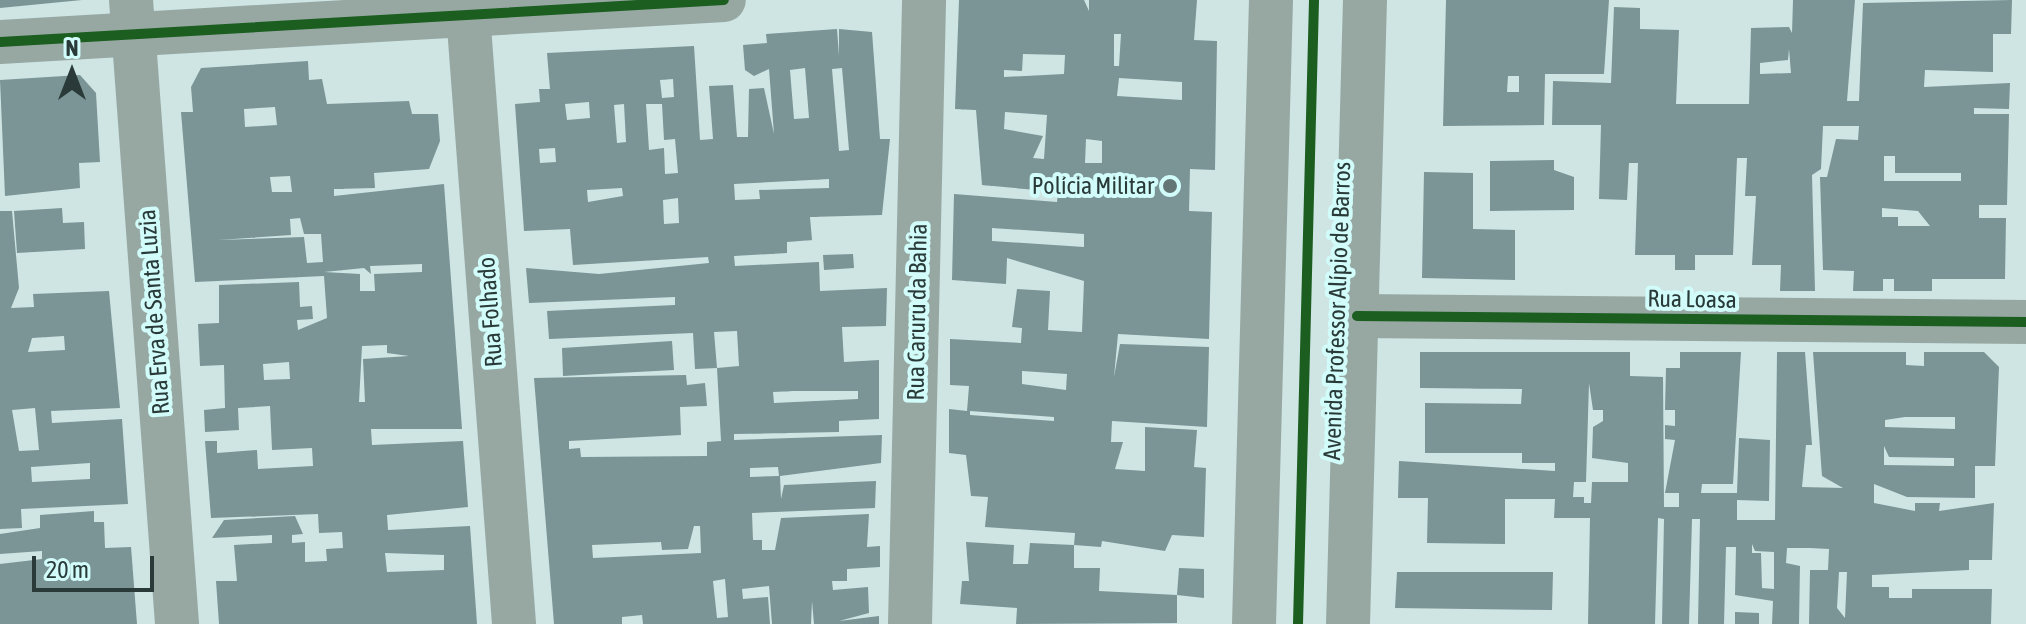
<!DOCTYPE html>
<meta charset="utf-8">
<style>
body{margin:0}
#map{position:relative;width:2026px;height:624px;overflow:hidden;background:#cee5e4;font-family:"Asap Condensed",sans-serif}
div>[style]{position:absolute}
.building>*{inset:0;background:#7b9496}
.minor>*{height:44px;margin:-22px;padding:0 22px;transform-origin:22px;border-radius:22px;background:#97a8a3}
.cycleway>*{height:10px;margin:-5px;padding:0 5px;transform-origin:5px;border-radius:5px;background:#1b5e20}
.dots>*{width:22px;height:22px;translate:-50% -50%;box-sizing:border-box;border:4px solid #d1fcfa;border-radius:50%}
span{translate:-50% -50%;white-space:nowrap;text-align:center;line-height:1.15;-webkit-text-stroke:8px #d1fcfa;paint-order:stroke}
.poi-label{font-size:24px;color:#293a39}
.right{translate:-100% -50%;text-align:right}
.street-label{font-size:24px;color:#293a39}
.north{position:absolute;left:32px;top:32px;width:80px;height:80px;-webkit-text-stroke:6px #d1fcfa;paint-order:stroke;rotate:0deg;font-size:22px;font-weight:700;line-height:32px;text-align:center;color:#293a39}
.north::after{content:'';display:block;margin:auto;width:28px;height:36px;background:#293a39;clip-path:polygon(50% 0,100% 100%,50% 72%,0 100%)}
.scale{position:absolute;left:32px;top:556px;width:122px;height:36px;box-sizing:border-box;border:4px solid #293a39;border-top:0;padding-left:10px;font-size:24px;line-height:28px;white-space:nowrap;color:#293a39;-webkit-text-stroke:6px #d1fcfa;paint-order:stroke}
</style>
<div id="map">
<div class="building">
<i style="clip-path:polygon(0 0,82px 0,0 8px)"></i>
<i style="clip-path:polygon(evenodd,959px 0,1084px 0,1089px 11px,1089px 0,1197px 0,1194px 40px,1217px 41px,1215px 170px,1190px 169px,1189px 211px,1212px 212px,1209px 339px,1118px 334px,1114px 377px,1120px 344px,1209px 347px,1207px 427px,1112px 421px,1111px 442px,1123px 442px,1115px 469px,1145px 471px,1145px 427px,1197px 430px,1194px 467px,1206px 468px,1204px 537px,1172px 535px,1165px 551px,1102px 541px,1101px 547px,1074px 545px,1075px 533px,985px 527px,988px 497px,971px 496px,966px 455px,949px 453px,949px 409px,967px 411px,969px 386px,950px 385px,950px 339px,1021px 343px,1022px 328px,1012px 327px,1017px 289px,1050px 291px,1048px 330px,1082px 332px,1084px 281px,1007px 258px,1006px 284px,952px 280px,954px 194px,1057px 202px,1058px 192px,982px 185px,976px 110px,955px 109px,959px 0,1114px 34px,1121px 34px,1119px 66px,1114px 66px,1114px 34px,959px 0,1023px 54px,1065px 55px,1064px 74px,1004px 77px,1004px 70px,1022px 71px,1023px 54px,959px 0,1119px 78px,1182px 82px,1182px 100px,1117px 96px,1119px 78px,959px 0,1005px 112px,1047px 115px,1044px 159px,1033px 158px,1043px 136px,1004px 129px,1005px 112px,959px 0,1086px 139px,1102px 141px,1102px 163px,1085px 163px,1086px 139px,959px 0,992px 228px,1084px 234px,1084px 247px,992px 241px,992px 228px,959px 0,1022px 371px,1067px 374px,1066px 390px,1022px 384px,1022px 371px,959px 0,970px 411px,1054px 417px,1054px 421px,970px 415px,970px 411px)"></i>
<i style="clip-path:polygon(evenodd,1446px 0,1609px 0,1604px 74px,1545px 74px,1544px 125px,1443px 126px,1446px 0,1508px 76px,1519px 76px,1519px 92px,1507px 92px,1508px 76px)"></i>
<i style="clip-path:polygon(evenodd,1793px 0,1855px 0,1847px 101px,1859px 101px,1863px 3px,2012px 0,2011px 34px,1993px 34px,1993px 72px,1925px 70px,1924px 87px,2010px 83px,2009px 109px,1974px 108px,1974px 114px,2009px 114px,2007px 205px,1979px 205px,1979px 218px,2006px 218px,2005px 279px,1932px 279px,1932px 291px,1894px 291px,1894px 279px,1883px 279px,1883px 291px,1853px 291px,1854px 271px,1823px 270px,1820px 177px,1827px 177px,1836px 139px,1858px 140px,1859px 126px,1823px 126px,1821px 169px,1812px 175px,1815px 291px,1780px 291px,1781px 265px,1752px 265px,1756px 196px,1745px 196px,1747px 158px,1737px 158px,1733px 255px,1695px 255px,1695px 270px,1675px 270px,1675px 255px,1635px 255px,1638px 163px,1629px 163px,1627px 200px,1599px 199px,1601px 125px,1552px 125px,1553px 81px,1611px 83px,1614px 7px,1640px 8px,1640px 29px,1679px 30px,1676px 104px,1749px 104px,1751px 28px,1789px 27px,1792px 33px,1793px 0,1789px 49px,1791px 73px,1760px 74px,1760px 63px,1788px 60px,1789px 49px,1793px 0,1884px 156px,1895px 156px,1895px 173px,1961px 173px,1961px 181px,1884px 181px,1884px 156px,1793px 0,1882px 208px,1918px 211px,1930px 226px,1898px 226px,1898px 217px,1882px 217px,1882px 208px)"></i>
<i style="clip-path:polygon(evenodd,837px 29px,839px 56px,839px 29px,872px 32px,880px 139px,890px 139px,882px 215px,810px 217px,812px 240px,787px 242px,787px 253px,734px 256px,735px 266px,819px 262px,820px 291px,887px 288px,886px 326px,842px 327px,844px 362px,879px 360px,879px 419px,839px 421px,839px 432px,734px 434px,734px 440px,882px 435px,881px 463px,780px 476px,781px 499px,784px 485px,876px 481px,875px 508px,752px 513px,753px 540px,762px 540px,762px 550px,775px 550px,781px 518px,869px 514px,867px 547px,880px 546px,880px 567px,847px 569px,847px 581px,832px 581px,833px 590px,868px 587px,869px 613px,839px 621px,879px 616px,879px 624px,814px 624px,812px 601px,811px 624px,772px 624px,769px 586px,742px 589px,743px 599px,768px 597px,770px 624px,643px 624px,642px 615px,622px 617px,622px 624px,554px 624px,534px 378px,686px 375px,687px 385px,705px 383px,707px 406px,680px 407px,681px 435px,569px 441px,569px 449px,580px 448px,581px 457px,707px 456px,707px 442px,721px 441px,717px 368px,739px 366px,737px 331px,714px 332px,717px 368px,695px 369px,693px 333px,549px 339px,547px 311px,675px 305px,675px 297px,529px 303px,526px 268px,599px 274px,709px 263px,708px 257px,573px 265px,570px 229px,524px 231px,515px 104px,540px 102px,539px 89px,550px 89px,547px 53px,694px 46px,700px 140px,713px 139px,709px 86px,733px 85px,737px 137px,748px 137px,749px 89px,764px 88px,774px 134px,769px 69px,754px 76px,745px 70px,743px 45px,767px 43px,766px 34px,837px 29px,805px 68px,809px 118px,794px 119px,790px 70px,805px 68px,837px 29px,842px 68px,849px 150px,839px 151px,832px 69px,842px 68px,837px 29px,673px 79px,674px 97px,662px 98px,660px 80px,673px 79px,837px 29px,589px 102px,590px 118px,567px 120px,565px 104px,589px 102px,837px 29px,624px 104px,626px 142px,617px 143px,614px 105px,624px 104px,837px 29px,646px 104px,662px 104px,664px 140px,675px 139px,678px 173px,665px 174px,664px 148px,649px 150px,646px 104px,837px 29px,555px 148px,556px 162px,540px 163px,539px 149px,555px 148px,837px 29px,829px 179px,829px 188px,759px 190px,760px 199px,735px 200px,734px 184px,829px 179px,837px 29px,622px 188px,623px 196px,588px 202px,587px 190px,622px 188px,837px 29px,678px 198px,679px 223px,664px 224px,663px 200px,678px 198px,837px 29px,794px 391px,858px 391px,858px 399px,774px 403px,773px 392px,794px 391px,837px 29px,778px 467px,779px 476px,750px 477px,750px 468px,778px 467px,837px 29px,694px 526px,700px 526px,701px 553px,593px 558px,592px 545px,661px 542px,662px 550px,688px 549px,694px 526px,837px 29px,725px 579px,728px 617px,717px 618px,713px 581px,725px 579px)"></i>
<i style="clip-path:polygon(evenodd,308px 61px,309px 80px,322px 79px,327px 104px,409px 101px,412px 114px,438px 114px,440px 141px,429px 169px,374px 173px,375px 188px,334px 189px,334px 196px,444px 184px,462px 429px,371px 429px,372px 445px,463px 441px,468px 507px,387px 515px,388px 530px,470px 526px,477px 624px,219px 624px,216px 581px,237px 581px,234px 545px,272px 543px,272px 535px,212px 538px,224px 520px,295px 516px,303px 534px,292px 535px,292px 543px,305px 542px,305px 562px,327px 561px,326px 549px,343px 548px,342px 532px,319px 533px,318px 514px,211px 518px,205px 441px,217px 441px,217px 453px,257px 450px,258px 469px,313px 466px,312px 448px,272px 450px,270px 406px,238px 408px,239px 430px,205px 432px,204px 410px,225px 408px,224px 365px,200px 366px,198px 324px,219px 323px,219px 285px,299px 282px,300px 307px,312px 306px,313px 319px,297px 320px,298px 330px,327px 318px,324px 276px,195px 282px,181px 112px,193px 112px,191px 87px,201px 68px,308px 61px,275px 107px,277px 125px,245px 127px,244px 109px,275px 107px,308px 61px,290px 176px,292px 192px,272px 192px,270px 177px,290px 176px,308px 61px,300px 218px,304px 234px,321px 234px,323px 262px,307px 263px,304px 237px,218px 240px,291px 235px,290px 219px,300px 218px,308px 61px,422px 264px,422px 272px,374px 274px,375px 291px,360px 291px,360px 274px,324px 272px,364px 268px,371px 274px,370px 266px,422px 264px,308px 61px,387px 345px,387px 353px,409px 356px,363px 359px,365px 402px,359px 402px,362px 346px,387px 345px,308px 61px,289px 362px,290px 379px,264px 380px,263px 364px,289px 362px,308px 61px,385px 553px,444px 555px,444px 570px,387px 572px,385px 553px)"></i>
<i style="clip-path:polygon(80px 75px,96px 93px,100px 162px,79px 163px,80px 188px,5px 196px,0 80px)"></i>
<i style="clip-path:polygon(1554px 160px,1554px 170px,1574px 177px,1574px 210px,1490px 211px,1490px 161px)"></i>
<i style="clip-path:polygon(1424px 172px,1473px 173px,1473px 229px,1515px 230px,1515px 280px,1422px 278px)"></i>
<i style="clip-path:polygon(62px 208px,63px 223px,84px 222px,85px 249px,17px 253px,14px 211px)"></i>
<i style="clip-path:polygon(evenodd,0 211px,12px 211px,19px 288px,11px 308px,34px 307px,33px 294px,109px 291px,120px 408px,51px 411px,52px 423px,122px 419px,128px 504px,21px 509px,22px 528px,0 529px,0 211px,64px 336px,65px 350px,28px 352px,32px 338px,64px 336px,0 211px,35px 408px,39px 450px,19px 451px,12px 410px,35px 408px,0 211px,90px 463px,90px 479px,32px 482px,31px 467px,90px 463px)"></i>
<i style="clip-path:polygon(853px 254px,854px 268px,824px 270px,823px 255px)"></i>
<i style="clip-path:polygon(672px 341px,674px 370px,563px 376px,562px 348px)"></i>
<i style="clip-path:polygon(evenodd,1420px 352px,1630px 352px,1630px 376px,1663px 377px,1664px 507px,1679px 507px,1679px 493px,1665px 493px,1675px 440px,1665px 439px,1665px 425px,1675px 426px,1675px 410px,1665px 410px,1666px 368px,1680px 368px,1680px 352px,1741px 352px,1733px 484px,1702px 484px,1701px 493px,1737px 493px,1739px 438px,1770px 440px,1769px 501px,1737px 500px,1737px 520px,1775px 520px,1777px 352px,1805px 352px,1812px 445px,1806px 445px,1802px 487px,1843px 488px,1822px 476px,1813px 352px,1906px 352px,1906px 365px,1924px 366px,1924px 352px,1984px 352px,1999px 367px,1995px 466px,1975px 466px,1975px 498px,1907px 497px,1874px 484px,1874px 503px,1915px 511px,1915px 503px,1940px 503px,1939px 511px,1994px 503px,1992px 560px,1969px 560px,1969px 570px,1872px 575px,1872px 587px,1889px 587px,1889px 598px,1912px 598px,1912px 589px,1992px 589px,1991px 624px,1809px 624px,1810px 570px,1828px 570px,1829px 549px,1810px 548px,1787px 548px,1786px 563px,1800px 566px,1799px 624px,1772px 624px,1773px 601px,1735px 595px,1736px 547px,1726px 547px,1724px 624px,1698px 624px,1700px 519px,1692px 519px,1689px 624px,1662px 624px,1664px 519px,1658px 518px,1655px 624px,1588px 624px,1590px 518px,1554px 518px,1555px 499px,1505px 499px,1505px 544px,1427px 543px,1428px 498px,1398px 498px,1399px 461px,1555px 471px,1555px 463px,1522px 463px,1522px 453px,1425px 453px,1425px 403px,1521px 404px,1522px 389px,1420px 388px,1420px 352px,1589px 383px,1593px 410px,1603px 410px,1603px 421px,1593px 427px,1592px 458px,1628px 463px,1628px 482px,1592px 482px,1591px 503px,1584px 503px,1584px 497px,1573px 497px,1574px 482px,1586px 482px,1589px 383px,1420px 352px,1905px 417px,1955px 417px,1955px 429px,1885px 427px,1885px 420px,1905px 417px,1420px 352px,1884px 446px,1889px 457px,1954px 458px,1954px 466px,1884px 465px,1884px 446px,1420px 352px,1752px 544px,1755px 551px,1774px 552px,1774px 589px,1762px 588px,1761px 553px,1752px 553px,1752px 544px,1420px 352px,1839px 572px,1847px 572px,1845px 618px,1837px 608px,1839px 572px)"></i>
<i style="clip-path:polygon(94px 511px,94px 522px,104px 522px,105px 548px,131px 547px,137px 624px,0 624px,0 564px,42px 559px,42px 551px,0 554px,0 534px,40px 528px,40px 515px)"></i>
<i style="clip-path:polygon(966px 542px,1014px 545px,1013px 564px,1028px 564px,1030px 543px,1074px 545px,1074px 568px,1100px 568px,1099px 591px,1177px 595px,1177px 623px,1016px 624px,1017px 608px,960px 604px,962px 581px,969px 581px)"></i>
<i style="clip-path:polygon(1179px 568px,1204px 569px,1204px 598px,1177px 595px)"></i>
<i style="clip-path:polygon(1397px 572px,1553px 572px,1552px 610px,1395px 608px)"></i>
<i style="clip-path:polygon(1735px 612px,1759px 613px,1759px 624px,1735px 624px)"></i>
</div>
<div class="minor">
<i style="left:131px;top:0;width:626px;rotate:85.78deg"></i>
<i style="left:467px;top:0;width:626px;rotate:85.69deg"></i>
<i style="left:0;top:42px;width:725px;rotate:-3.32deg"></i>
<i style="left:1357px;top:316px;width:669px;rotate:0.51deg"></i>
<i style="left:910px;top:624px;width:624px;rotate:-88.71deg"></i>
<i style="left:1254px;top:624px;width:624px;rotate:-88.44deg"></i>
<i style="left:1348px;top:624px;width:624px;rotate:-88.44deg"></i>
</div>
<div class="cycleway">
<i style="left:0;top:42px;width:725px;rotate:-3.32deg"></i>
<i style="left:1357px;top:316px;width:669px;rotate:0.51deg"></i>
<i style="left:1298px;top:624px;width:624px;rotate:-88.53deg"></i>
</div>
<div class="dots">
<i style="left:1170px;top:186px;background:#637675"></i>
</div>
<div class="poi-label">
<span class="right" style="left:1154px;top:186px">Polícia Militar</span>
</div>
<div class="street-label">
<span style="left:1692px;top:299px;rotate:1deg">Rua Loasa</span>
<span style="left:1337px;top:311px;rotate:-88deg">Avenida Professor Alípio de Barros</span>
<span style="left:154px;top:312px;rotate:-94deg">Rua Erva de Santa Luzia</span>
<span style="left:490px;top:312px;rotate:-94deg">Rua Folhado</span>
<span style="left:917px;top:312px;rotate:-89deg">Rua Caruru da Bahia</span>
</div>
<div class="north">N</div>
<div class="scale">20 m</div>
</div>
